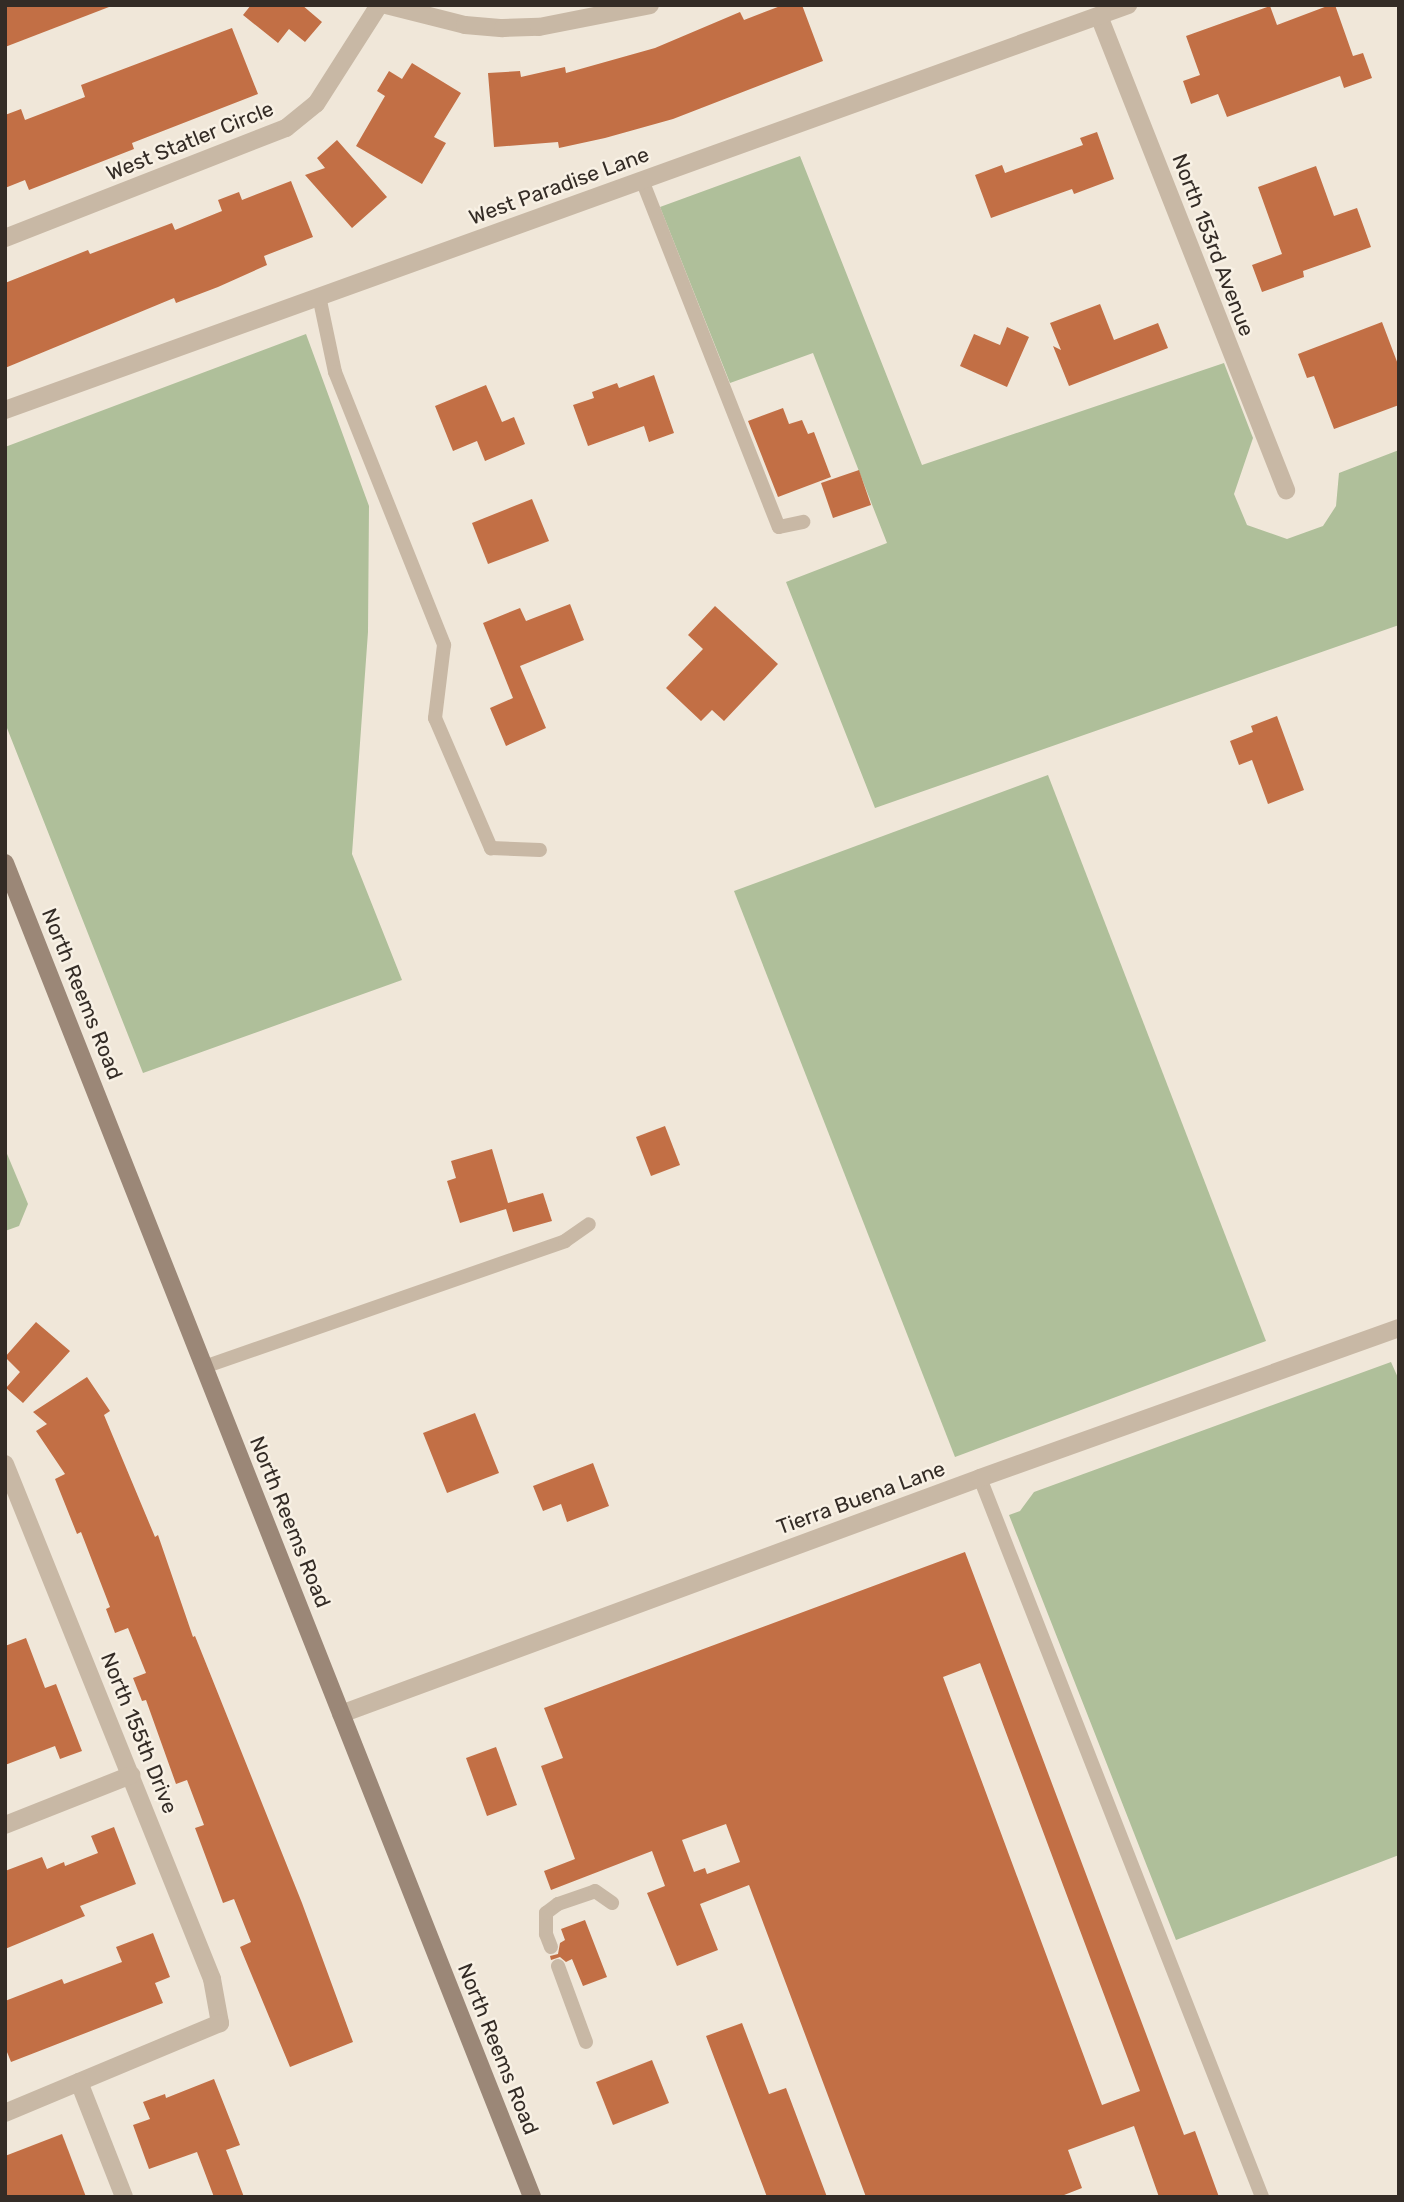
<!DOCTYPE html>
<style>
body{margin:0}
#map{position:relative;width:1404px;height:2202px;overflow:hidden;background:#f0e7d9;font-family:Rubik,sans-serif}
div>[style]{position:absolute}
.green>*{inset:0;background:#afbf9a}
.building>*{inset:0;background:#c26f45}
.service>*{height:14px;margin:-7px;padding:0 7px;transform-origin:7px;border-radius:7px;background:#c8b8a5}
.minor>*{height:18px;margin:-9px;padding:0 9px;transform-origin:9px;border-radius:9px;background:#c8b8a5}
.secondary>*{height:18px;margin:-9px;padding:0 9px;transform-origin:9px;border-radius:9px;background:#9b8777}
span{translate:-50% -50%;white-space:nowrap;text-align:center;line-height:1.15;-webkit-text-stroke:5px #f8f1e5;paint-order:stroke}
.street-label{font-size:21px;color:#342c26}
.frame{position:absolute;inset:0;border:7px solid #342c26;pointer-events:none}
</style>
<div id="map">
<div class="green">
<i style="clip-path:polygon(800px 156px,922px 465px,1224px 363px,1253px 438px,1234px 494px,1247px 525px,1287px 539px,1323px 526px,1336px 506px,1339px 473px,1399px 450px,1399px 625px,875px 808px,786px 582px,887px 543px,813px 353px,730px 383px,660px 207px)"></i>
<i style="clip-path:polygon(306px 334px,369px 506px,368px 632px,352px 854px,402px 980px,143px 1073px,5px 723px,5px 447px)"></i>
<i style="clip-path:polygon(1048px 775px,1266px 1341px,955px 1457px,734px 891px)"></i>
<i style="clip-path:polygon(5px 1149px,28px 1204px,19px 1226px,5px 1231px)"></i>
<i style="clip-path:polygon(1391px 1362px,1399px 1380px,1399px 1855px,1176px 1940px,1009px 1515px,1020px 1511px,1034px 1492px)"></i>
</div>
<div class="building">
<i style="clip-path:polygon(5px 5px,109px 5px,109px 7px,5px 47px)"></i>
<i style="clip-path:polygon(251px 5px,302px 5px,322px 22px,305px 42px,289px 29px,278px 43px,243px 15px)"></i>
<i style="clip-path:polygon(783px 5px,802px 5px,823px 61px,673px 119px,605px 138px,559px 148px,558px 142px,494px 147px,488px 73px,520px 71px,521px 77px,565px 67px,566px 73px,655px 48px,740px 12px,744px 20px)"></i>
<i style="clip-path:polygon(1330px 5px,1335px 5px,1353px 56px,1363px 53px,1372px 78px,1344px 88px,1340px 76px,1227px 117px,1218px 94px,1191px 104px,1183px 81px,1200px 75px,1186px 36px,1270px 6px,1277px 25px)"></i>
<i style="clip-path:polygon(232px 28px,258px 94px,132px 143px,134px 149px,29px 190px,25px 180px,5px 188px,5px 115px,21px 109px,25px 120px,85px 97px,81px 85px)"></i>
<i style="clip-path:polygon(412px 63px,461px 93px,434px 137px,446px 143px,422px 184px,356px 146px,385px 96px,377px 91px,389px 71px,402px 79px)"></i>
<i style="clip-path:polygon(1097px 132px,1114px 179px,1074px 194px,1072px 189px,991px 218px,975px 175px,1002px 165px,1005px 173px,1083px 145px,1080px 138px)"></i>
<i style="clip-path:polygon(337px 140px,387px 197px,352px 228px,305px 175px,325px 168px,317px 158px)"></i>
<i style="clip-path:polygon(1316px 166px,1334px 216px,1357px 208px,1371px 247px,1303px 271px,1304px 277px,1262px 292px,1252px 265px,1282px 254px,1258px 187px)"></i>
<i style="clip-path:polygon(291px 181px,313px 237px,264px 256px,267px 265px,218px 287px,176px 303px,174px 298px,5px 368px,5px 283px,88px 250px,90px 254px,172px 223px,175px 230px,222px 211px,218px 200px,239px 192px,242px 200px)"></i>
<i style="clip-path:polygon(1100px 304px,1114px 340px,1158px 323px,1168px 348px,1069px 386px,1053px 346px,1061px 350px,1050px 323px)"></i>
<i style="clip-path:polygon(1382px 322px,1399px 367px,1399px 405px,1334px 429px,1314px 376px,1307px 378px,1298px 354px)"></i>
<i style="clip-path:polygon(1007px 327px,1029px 337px,1007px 387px,960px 366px,974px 334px,1000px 345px)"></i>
<i style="clip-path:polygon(654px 375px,674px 433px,649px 442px,644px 426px,588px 446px,573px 405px,594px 398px,592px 392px,617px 383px,619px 388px)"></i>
<i style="clip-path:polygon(486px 385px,502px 422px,514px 417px,525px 444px,485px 461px,477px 441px,453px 451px,435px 406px)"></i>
<i style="clip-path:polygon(783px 408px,789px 424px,802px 420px,808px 434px,814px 432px,831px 477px,778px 497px,748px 421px)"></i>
<i style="clip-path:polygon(859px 470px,871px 505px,833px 518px,821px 483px)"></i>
<i style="clip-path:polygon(532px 499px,549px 541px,488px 564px,472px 523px)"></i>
<i style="clip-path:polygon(570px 604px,584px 640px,520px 666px,546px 728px,506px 746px,490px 708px,513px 698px,483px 623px,520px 608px,526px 621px)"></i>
<i style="clip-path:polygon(715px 606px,778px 664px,724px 721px,712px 710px,701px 721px,666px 688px,703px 649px,688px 635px)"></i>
<i style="clip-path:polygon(1277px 716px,1304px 790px,1268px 804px,1252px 760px,1239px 765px,1230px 741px,1253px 732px,1251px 726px)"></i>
<i style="clip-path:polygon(665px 1126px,680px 1165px,651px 1176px,636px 1137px)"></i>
<i style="clip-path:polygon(492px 1149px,508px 1203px,543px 1193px,552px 1221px,513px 1232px,506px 1209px,460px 1223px,447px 1181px,456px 1178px,451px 1161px)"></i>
<i style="clip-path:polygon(36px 1322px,70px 1351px,23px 1403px,6px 1388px,20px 1372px,5px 1357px)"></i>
<i style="clip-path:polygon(87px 1377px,110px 1411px,104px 1415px,155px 1537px,158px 1535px,193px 1637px,195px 1636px,302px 1903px,353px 2042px,290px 2067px,240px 1947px,251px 1942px,234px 1899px,223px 1903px,195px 1828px,204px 1825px,187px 1780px,176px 1784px,146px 1700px,142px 1701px,133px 1678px,146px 1673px,128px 1628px,115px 1633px,106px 1609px,110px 1607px,81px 1532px,77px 1534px,55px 1479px,65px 1474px,36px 1431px,47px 1424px,33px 1412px)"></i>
<i style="clip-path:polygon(475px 1413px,499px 1473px,447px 1493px,423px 1433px)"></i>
<i style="clip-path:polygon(593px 1463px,609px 1506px,567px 1522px,561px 1504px,543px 1511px,533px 1486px)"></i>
<i style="clip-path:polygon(evenodd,965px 1552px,1184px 2135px,1195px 2131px,1219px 2197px,1159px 2197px,1134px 2126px,1068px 2150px,1082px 2188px,1059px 2197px,866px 2197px,749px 1885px,700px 1904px,718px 1950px,677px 1966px,647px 1893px,665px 1886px,652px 1851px,551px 1890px,544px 1871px,575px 1859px,541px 1766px,563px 1758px,544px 1708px,965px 1552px,980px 1663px,1140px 2091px,1102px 2105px,943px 1677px,980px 1663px,965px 1552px,726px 1824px,740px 1862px,707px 1874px,705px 1868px,694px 1872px,682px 1840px,726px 1824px)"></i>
<i style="clip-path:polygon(26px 1638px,45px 1688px,56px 1684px,82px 1751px,60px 1759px,55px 1746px,5px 1765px,5px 1646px)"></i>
<i style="clip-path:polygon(496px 1747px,517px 1805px,487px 1816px,466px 1758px)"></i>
<i style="clip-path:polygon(114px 1827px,136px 1884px,80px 1906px,85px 1916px,5px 1949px,5px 1871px,42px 1857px,47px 1869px,64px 1862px,65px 1866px,98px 1853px,91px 1836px)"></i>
<i style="clip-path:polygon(585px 1920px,607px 1977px,583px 1986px,572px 1959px,566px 1962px,560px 1957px,551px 1960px,550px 1956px,558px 1954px,560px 1943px,565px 1940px,561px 1929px)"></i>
<i style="clip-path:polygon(153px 1933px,170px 1977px,155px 1983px,163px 2003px,11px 2062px,5px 2047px,5px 2001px,62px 1979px,64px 1984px,122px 1962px,116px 1947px)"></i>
<i style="clip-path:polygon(742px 2023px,769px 2094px,786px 2088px,827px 2197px,767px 2197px,706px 2036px)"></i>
<i style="clip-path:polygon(652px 2060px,669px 2103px,613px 2125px,596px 2082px)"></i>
<i style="clip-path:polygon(214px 2079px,240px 2145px,226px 2150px,244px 2197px,214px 2197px,197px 2152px,149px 2169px,133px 2125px,150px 2119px,143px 2102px,165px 2094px,166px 2098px)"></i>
<i style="clip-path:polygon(62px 2134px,86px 2197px,5px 2197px,5px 2156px)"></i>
</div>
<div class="service">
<i style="left:642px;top:180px;width:373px;rotate:68.5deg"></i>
<i style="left:779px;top:527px;width:25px;rotate:-12deg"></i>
<i style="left:319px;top:296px;width:78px;rotate:78.1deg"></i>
<i style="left:335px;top:372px;width:294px;rotate:68.2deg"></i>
<i style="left:444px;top:645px;width:74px;rotate:97deg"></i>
<i style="left:435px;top:718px;width:142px;rotate:66.7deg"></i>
<i style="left:491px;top:848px;width:49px;rotate:2.3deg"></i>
<i style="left:204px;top:1367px;width:382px;rotate:-19.2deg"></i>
<i style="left:565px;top:1241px;width:29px;rotate:-35deg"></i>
<i style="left:980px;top:1478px;width:772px;rotate:68.58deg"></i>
<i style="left:551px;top:1947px;width:14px;rotate:-111deg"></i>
<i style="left:546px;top:1934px;width:21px;rotate:-90deg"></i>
<i style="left:546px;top:1913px;width:15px;rotate:-37deg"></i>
<i style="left:558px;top:1904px;width:39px;rotate:-19deg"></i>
<i style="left:595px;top:1891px;width:21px;rotate:35deg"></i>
<i style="left:558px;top:1966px;width:81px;rotate:69.8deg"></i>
</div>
<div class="minor">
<i style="left:386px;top:5px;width:81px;rotate:14.2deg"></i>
<i style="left:465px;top:25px;width:38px;rotate:5deg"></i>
<i style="left:503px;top:28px;width:36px;rotate:-2deg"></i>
<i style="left:539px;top:27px;width:113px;rotate:-11.2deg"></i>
<i style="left:1099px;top:16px;width:510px;rotate:68.47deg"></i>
<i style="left:5px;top:238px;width:302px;rotate:-21.4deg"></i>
<i style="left:286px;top:128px;width:38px;rotate:-39deg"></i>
<i style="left:316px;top:104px;width:117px;rotate:-57.5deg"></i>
<i style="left:5px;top:410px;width:1194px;rotate:-19.83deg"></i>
<i style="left:5px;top:1464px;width:555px;rotate:68.1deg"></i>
<i style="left:212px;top:1979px;width:45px;rotate:79.7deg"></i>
<i style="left:220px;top:2023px;width:233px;rotate:157.3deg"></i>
<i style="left:341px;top:1714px;width:681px;rotate:-20.27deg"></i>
<i style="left:980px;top:1478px;width:445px;rotate:-19.7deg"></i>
<i style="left:5px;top:1825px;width:136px;rotate:-21.6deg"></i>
<i style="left:79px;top:2082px;width:123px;rotate:68.6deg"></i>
</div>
<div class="secondary">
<i style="left:5px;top:863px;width:1434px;rotate:68.44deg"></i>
</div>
<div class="street-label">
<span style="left:190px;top:141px;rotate:-22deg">West Statler Circle</span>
<span style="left:559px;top:186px;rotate:-20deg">West Paradise Lane</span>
<span style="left:1213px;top:245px;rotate:69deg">North 153rd Avenue</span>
<span style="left:82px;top:994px;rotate:68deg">North Reems Road</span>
<span style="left:861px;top:1498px;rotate:-20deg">Tierra Buena Lane</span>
<span style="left:290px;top:1522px;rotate:68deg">North Reems Road</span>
<span style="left:139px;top:1733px;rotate:68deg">North 155th Drive</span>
<span style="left:498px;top:2049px;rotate:68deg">North Reems Road</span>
</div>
<div class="frame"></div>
</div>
